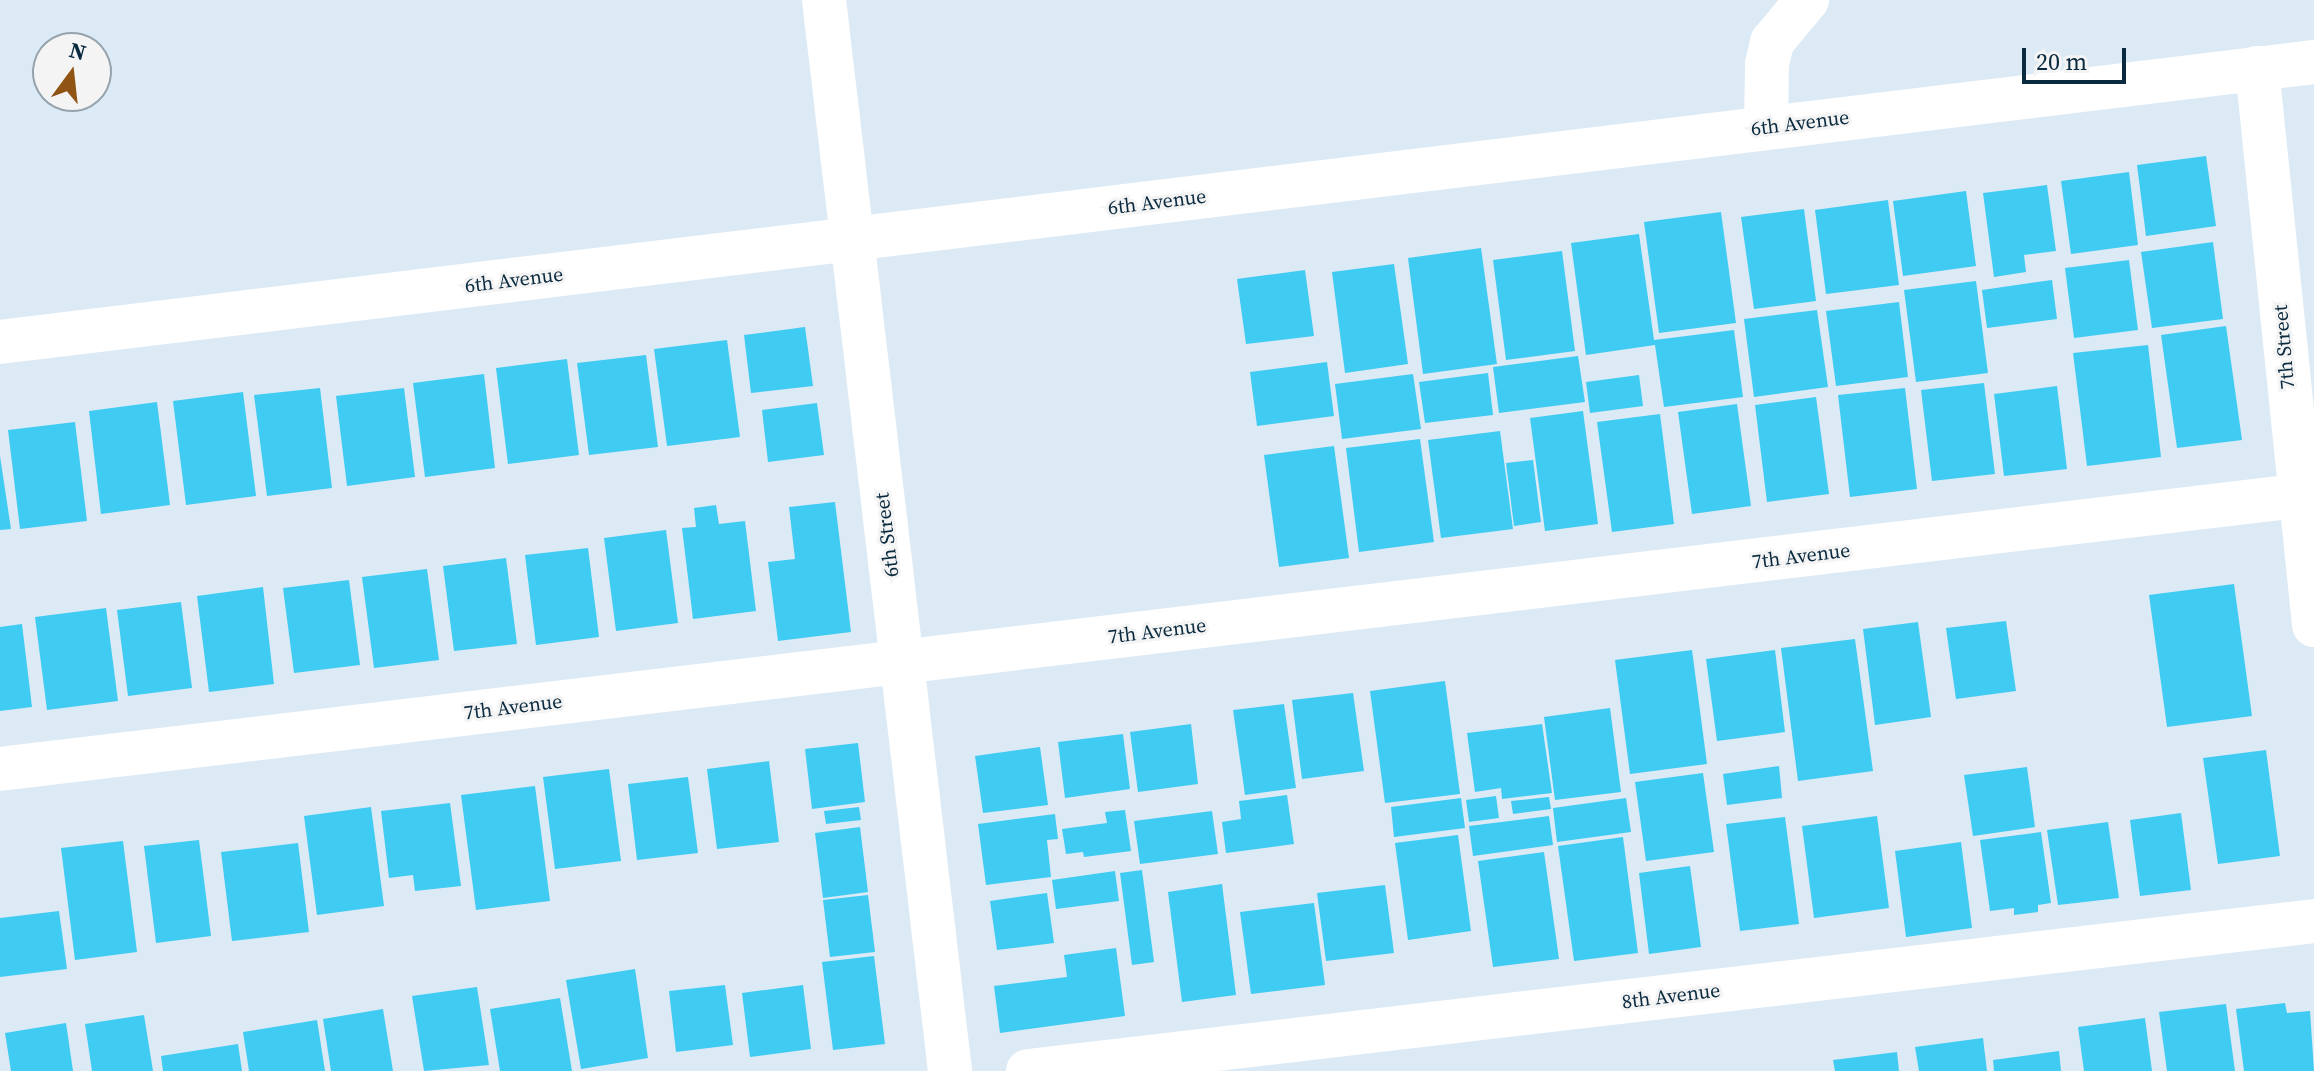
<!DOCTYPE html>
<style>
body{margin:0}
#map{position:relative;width:2314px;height:1071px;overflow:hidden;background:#dbeaf5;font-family:"Source Serif 4",serif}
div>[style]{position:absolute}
.building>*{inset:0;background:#40cbf3}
.minor>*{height:44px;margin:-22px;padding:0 22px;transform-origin:22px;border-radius:22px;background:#fff}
span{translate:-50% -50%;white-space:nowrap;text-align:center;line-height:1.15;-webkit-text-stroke:6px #f4f4f4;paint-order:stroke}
.street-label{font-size:20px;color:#0a2a3f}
.north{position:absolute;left:32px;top:32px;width:80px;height:80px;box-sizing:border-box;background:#f4f4f4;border:2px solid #96a3ac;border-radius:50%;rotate:15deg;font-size:22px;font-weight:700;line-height:32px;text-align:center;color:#0a2a3f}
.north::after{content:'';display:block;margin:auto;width:28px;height:36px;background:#905514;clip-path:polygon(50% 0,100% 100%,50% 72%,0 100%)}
.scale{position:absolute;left:2022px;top:48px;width:104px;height:36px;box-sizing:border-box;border:4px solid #0a2a3f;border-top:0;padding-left:10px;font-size:24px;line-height:28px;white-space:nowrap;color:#0a2a3f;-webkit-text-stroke:6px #f4f4f4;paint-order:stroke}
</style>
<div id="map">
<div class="building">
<i style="clip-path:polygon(2206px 156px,2216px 226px,2146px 236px,2137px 165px)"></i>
<i style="clip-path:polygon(2129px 172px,2138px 245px,2071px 254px,2061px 181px)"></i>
<i style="clip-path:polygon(2047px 185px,2056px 251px,2024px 255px,2026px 272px,1994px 277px,1983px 193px)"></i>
<i style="clip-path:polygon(1966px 191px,1976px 266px,1903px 276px,1893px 201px)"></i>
<i style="clip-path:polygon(1888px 200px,1899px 285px,1826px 294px,1815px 210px)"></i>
<i style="clip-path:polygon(1804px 209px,1816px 301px,1754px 309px,1741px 217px)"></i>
<i style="clip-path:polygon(1721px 212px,1736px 323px,1659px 333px,1644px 222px)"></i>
<i style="clip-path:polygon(1639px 234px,1654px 340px,1734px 330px,1743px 397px,1664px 407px,1655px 345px,1586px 355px,1571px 243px)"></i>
<i style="clip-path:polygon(2213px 242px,2223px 319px,2152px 328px,2141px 252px)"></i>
<i style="clip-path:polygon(1481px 248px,1497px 364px,1423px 374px,1408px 258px)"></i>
<i style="clip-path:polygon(1562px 251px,1575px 351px,1506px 360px,1493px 260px)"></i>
<i style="clip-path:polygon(2129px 260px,2138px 330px,2074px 338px,2065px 268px)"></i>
<i style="clip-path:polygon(1394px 264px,1408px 364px,1345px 373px,1332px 272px)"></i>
<i style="clip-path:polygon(1305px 270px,1314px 336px,1246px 344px,1237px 279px)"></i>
<i style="clip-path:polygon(2052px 280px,2057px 319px,1987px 328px,1982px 290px)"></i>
<i style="clip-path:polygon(1976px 281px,1988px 373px,1916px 382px,1904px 290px)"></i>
<i style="clip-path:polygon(1899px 302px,1908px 377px,1836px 386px,1826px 311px)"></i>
<i style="clip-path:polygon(1817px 310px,1828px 387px,1754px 397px,1744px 319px)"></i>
<i style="clip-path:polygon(2226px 326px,2242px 440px,2177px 448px,2161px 335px)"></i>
<i style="clip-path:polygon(805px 327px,813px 386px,751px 393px,744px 335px)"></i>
<i style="clip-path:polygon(727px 340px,740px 437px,667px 446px,654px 349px)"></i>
<i style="clip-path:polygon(2148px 345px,2161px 457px,2087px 466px,2073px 353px)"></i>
<i style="clip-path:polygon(646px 355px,658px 447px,589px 455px,577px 363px)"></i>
<i style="clip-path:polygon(1578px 356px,1585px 402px,1499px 413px,1493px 367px)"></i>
<i style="clip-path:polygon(567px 359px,579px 455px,508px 464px,496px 368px)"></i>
<i style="clip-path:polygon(1327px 362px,1334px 416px,1257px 426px,1250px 372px)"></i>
<i style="clip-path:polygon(1488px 373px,1493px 415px,1425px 423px,1419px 382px)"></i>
<i style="clip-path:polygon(484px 374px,495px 468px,425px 477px,413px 383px)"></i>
<i style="clip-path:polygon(1413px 374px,1421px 429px,1342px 439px,1335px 384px)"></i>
<i style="clip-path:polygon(1639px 375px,1643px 406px,1590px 413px,1586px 382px)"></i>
<i style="clip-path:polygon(1984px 383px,1995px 474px,1932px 481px,1921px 390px)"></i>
<i style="clip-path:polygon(2057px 386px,2067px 469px,2004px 476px,1994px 394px)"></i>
<i style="clip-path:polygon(320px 388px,332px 488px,267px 496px,254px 395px)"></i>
<i style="clip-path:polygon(404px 388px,415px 477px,347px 486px,336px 396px)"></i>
<i style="clip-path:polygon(1905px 388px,1917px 489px,1850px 497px,1838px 395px)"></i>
<i style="clip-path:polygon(243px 392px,256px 496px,186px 505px,173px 401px)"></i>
<i style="clip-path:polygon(1816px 397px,1829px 494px,1767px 502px,1755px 405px)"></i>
<i style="clip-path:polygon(157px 402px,170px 505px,101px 514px,89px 411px)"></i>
<i style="clip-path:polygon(817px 403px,824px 455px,768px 462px,762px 410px)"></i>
<i style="clip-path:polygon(1737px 404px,1751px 506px,1692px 514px,1678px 412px)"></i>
<i style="clip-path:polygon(1583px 411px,1598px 524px,1545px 531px,1530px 418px)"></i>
<i style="clip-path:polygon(1660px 414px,1674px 524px,1612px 532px,1597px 422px)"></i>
<i style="clip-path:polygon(75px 422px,87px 521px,20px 529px,8px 430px)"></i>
<i style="clip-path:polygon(1500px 431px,1513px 529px,1441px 538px,1428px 440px)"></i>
<i style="clip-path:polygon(1420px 439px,1434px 542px,1359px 552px,1346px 448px)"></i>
<i style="clip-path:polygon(1334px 446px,1349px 558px,1279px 567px,1264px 455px)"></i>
<i style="clip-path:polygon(0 456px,11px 529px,0 530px)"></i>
<i style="clip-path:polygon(1533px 460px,1541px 522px,1514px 526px,1506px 463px)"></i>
<i style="clip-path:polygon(835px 502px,851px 632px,778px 641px,768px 562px,795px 559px,789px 507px)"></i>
<i style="clip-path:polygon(716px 505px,719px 524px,745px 521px,756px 611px,693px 619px,682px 528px,696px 527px,694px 508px)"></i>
<i style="clip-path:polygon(666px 530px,678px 623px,616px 631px,604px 538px)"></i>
<i style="clip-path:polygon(588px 548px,599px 637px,536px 645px,525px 555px)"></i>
<i style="clip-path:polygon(506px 558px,517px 644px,454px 651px,443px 566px)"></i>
<i style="clip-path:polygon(427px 569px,439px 660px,374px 668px,362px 577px)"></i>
<i style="clip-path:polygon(349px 580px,360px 665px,294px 673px,283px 588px)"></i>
<i style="clip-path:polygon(2234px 584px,2252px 716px,2167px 727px,2149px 595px)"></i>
<i style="clip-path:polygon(263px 587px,274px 684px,209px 692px,197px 596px)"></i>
<i style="clip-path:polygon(181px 602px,192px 688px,128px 696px,117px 610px)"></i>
<i style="clip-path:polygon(106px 608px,118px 701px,47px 710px,35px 617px)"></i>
<i style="clip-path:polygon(2006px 621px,2016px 691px,1956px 699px,1946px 628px)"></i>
<i style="clip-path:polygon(1918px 622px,1931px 717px,1875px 725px,1863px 629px)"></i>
<i style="clip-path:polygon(22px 624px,32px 707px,0 711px,0 627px)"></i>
<i style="clip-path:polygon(1855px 639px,1873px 771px,1798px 781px,1781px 648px)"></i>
<i style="clip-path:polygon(1692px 650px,1707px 764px,1630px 774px,1615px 660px)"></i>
<i style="clip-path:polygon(1775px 650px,1785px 732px,1717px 741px,1706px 659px)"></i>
<i style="clip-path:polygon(1445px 681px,1460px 794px,1385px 803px,1370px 691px)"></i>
<i style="clip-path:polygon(1353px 693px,1364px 771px,1302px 779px,1292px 700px)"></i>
<i style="clip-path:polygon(1284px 704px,1296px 788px,1245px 795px,1233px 710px)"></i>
<i style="clip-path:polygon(1610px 708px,1621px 792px,1555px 800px,1544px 717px)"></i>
<i style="clip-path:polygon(1191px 724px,1198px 784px,1138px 792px,1130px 732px)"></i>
<i style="clip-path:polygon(1542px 724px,1552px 793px,1502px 799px,1501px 788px,1475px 792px,1467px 733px)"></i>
<i style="clip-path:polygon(1123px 734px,1130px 789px,1065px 798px,1058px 742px)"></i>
<i style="clip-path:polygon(858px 743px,865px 802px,812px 809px,805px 749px)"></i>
<i style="clip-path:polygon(1040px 747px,1048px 805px,983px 813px,975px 756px)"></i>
<i style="clip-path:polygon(2266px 750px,2280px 856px,2218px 864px,2203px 758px)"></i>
<i style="clip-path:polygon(769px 761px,779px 842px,717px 849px,707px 769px)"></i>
<i style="clip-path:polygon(1779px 766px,1782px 798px,1727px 805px,1723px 774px)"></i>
<i style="clip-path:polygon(2027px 767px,2035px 827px,1973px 836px,1964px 775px)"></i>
<i style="clip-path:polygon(609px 769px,621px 861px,555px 869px,543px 777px)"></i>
<i style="clip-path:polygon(1703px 773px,1714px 852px,1646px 861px,1635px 782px)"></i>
<i style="clip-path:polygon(688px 777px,698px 853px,637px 860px,628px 784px)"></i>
<i style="clip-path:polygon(535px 786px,550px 901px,476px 910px,461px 795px)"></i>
<i style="clip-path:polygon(1287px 795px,1294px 844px,1226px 853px,1222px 822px,1241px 819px,1239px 801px)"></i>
<i style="clip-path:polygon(1496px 796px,1499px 818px,1469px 822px,1466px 800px)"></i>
<i style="clip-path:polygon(1549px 797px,1551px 809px,1513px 814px,1511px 801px)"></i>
<i style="clip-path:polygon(1461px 798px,1465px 828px,1394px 837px,1391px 807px)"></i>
<i style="clip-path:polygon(1626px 798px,1631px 832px,1557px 842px,1553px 808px)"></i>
<i style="clip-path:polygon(450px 803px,461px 886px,415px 891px,413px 875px,389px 878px,381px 811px)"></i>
<i style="clip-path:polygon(371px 807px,384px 906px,317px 915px,304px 816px)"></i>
<i style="clip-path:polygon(859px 807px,861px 820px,826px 824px,824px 811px)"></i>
<i style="clip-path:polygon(1125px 810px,1131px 851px,1084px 857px,1083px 852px,1066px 854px,1062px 829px,1107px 823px,1105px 812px)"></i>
<i style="clip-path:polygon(1212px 811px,1218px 854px,1140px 864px,1134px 821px)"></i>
<i style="clip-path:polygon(2181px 813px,2191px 890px,2140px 896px,2130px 820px)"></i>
<i style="clip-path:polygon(1055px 814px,1058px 839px,1047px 840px,1051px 877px,986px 885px,978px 824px)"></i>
<i style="clip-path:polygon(1549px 816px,1553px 845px,1473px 856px,1469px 826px)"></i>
<i style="clip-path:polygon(1877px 816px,1889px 908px,1814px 918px,1802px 826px)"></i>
<i style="clip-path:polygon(1785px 817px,1799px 924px,1740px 931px,1726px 824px)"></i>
<i style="clip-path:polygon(2108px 822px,2119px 898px,2058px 905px,2047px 830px)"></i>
<i style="clip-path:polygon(860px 827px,868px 892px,823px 898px,815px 833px)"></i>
<i style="clip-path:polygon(2041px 832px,2051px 903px,2038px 905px,2038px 912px,2014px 915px,2014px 908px,1990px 911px,1980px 840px)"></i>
<i style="clip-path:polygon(1458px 835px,1471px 931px,1408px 940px,1395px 843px)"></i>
<i style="clip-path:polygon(1623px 837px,1638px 953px,1574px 961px,1558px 846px)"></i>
<i style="clip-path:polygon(199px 840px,211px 936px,156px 943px,144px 846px)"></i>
<i style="clip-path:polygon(123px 841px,137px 952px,75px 960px,61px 848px)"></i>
<i style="clip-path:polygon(1961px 842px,1972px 928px,1906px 937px,1895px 851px)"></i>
<i style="clip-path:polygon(298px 843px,309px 932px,232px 941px,221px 852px)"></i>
<i style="clip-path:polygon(1544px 852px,1559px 959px,1493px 967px,1478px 861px)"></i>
<i style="clip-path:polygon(1690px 866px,1701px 947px,1649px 954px,1639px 873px)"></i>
<i style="clip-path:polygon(1142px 870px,1154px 962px,1132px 965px,1120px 873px)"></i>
<i style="clip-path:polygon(1115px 871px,1119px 901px,1056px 909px,1052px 880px)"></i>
<i style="clip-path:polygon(1222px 884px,1236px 995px,1182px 1002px,1168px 892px)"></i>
<i style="clip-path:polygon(1385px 885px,1394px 953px,1326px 961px,1317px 893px)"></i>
<i style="clip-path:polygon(1047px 893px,1054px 943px,997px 950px,990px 901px)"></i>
<i style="clip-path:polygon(868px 895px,875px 952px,830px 957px,823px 900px)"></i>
<i style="clip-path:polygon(1314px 903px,1325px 985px,1251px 994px,1240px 912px)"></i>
<i style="clip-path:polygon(59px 911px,67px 969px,0 977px,0 918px)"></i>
<i style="clip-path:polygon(1116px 948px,1125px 1016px,1000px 1033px,994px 986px,1067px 977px,1064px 955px)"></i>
<i style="clip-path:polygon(874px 956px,885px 1044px,833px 1050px,822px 962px)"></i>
<i style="clip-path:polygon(635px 969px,648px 1058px,581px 1069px,566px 980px)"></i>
<i style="clip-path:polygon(725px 985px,733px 1045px,676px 1052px,669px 991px)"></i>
<i style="clip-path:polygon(803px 985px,811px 1049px,750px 1057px,742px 993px)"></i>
<i style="clip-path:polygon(477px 987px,489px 1065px,424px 1071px,412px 996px)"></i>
<i style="clip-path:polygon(560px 998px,572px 1071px,500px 1071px,490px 1009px)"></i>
<i style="clip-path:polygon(2285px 1003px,2287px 1013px,2310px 1011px,2314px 1071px,2244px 1071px,2236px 1009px)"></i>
<i style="clip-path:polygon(2226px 1004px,2235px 1071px,2167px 1071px,2159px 1012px)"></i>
<i style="clip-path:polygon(383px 1009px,393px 1071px,331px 1071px,323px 1019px)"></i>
<i style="clip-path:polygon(144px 1015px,153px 1071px,92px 1071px,85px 1024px)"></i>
<i style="clip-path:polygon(2145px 1018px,2152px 1071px,2084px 1071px,2078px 1027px)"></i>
<i style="clip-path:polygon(317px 1020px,325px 1071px,249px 1071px,243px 1032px)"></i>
<i style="clip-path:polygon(66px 1023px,73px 1071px,11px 1071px,5px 1033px)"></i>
<i style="clip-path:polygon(1983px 1038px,1987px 1071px,1919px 1071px,1915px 1047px)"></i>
<i style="clip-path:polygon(238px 1044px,242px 1071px,163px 1071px,161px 1056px)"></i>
<i style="clip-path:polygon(2059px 1051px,2061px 1071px,1994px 1071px,1993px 1060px)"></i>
<i style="clip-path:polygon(1897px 1052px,1899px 1071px,1835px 1071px,1833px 1060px)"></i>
</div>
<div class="minor">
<i style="left:824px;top:0;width:1078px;rotate:83.29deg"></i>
<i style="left:2257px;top:68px;width:560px;rotate:84.16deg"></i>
<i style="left:1766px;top:127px;width:63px;rotate:-89.1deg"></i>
<i style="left:1767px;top:64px;width:23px;rotate:-77deg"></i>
<i style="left:1772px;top:42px;width:55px;rotate:-50.2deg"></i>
<i style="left:0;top:342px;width:2331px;rotate:-6.9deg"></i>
<i style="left:0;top:769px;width:2330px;rotate:-6.78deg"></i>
<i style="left:1028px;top:1071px;width:1295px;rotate:-6.65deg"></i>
</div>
<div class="street-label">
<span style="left:1800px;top:123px;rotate:-7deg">6th Avenue</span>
<span style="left:1157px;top:202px;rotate:-7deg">6th Avenue</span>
<span style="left:514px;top:280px;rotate:-7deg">6th Avenue</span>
<span style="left:2284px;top:347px;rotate:-95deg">7th Street</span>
<span style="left:887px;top:535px;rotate:-97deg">6th Street</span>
<span style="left:1801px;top:556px;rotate:-7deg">7th Avenue</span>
<span style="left:1157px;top:631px;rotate:-7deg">7th Avenue</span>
<span style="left:513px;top:707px;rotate:-7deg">7th Avenue</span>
<span style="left:1671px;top:996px;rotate:-7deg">8th Avenue</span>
</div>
<div class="north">N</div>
<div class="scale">20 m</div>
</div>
